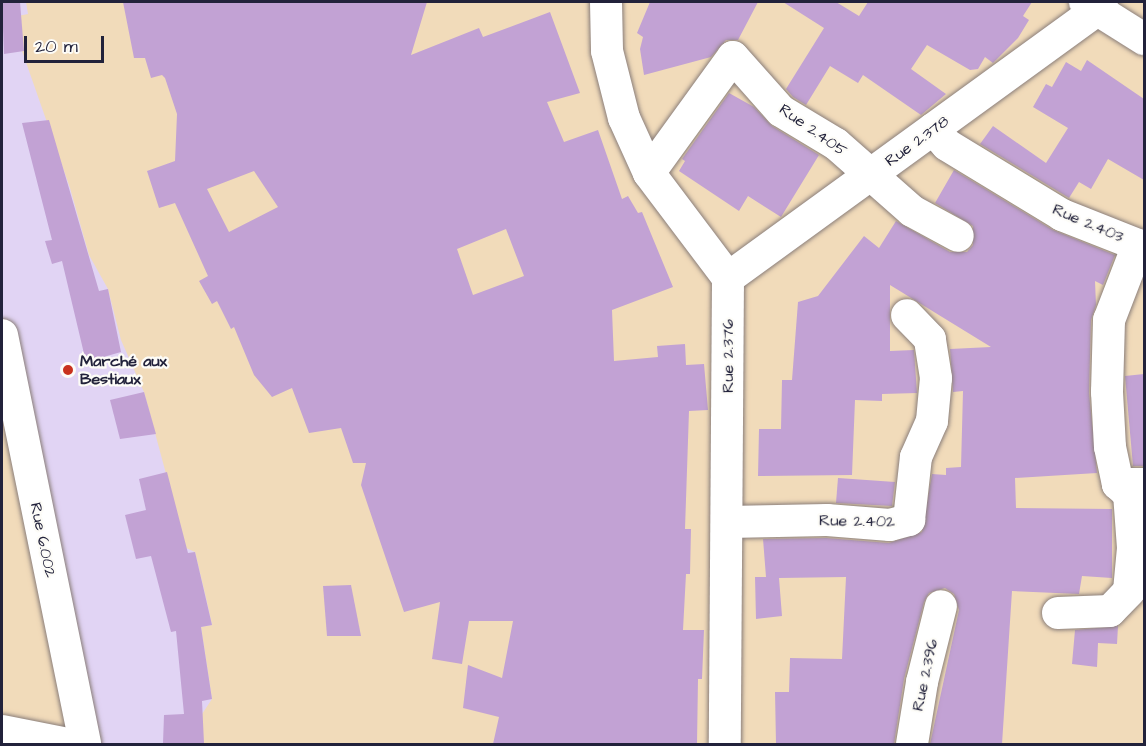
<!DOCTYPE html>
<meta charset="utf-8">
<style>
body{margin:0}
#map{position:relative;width:1146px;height:746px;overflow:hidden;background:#f1dbba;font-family:"Architects Daughter",sans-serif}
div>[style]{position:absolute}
.built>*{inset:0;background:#e1d4f4}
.building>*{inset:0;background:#c2a2d4}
.roads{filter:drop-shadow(0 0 2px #8a7e7a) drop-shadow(0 0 2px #8a7e7a)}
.minor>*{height:32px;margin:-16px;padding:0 16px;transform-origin:16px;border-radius:16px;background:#fff}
.dots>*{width:16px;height:16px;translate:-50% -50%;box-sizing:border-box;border:3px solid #fdfcf7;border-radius:50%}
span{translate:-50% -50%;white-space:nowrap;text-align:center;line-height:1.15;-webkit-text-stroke:4.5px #fdfcf7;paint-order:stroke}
.street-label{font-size:16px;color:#22223b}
.poi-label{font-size:16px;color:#22223b;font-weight:700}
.left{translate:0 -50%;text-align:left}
.frame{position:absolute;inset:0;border:3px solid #22223b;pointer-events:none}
.scale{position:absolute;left:24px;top:36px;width:80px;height:27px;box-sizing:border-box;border:3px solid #22223b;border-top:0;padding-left:8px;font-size:18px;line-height:21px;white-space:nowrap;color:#22223b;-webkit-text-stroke:4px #fdfcf7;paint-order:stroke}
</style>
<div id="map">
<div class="built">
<i style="clip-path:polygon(2px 2px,26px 2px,28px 14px,18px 16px,21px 48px,70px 188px,89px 255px,108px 289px,121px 340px,144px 392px,186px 548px,195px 552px,206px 598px,212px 625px,201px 627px,212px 699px,182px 744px,77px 744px,2px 389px)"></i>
</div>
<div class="building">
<i style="clip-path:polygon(2px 2px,20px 2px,24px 51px,4px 54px)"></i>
<i style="clip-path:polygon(evenodd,123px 2px,427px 2px,411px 55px,479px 28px,483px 37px,550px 12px,580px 93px,547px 102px,564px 142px,598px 130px,622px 199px,628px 196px,638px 213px,642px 212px,673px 287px,612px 310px,614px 361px,658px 357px,657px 346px,685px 344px,686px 365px,704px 364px,708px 410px,689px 411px,685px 529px,691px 529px,690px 574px,686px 574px,683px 630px,704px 630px,702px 679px,698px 679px,697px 744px,493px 744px,499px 717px,463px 708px,468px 665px,502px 678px,513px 621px,469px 621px,462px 664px,432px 659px,440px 602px,404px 612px,361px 485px,366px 463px,353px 463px,341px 428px,309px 433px,292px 388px,272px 397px,254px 375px,234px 327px,231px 329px,217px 301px,212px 304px,199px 281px,208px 276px,175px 203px,159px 208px,147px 171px,175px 161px,177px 114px,165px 78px,162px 75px,151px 78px,145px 58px,134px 58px,123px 2px,254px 171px,278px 207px,229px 232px,207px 189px,254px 171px,123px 2px,506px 229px,524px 276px,473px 295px,457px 249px,506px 229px)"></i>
<i style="clip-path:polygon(650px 2px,758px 2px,738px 40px,726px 40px,711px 57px,644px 75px,640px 49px,643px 37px,637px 33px)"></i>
<i style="clip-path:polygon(783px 2px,836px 2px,859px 16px,868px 2px,1032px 2px,1023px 16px,1029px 20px,1018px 38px,993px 63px,985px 57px,978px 69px,970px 70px,927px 45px,911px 69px,946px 94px,921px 115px,863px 75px,858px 83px,830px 66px,806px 105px,793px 97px,786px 89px,824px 28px)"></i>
<i style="clip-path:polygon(1087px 60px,1144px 99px,1144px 180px,1108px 159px,1091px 189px,1079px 182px,1069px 198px,980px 144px,993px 126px,1046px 163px,1068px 128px,1033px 107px,1046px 84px,1052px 87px,1066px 62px,1081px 71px)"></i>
<i style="clip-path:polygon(729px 93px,754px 107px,772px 126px,819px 155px,781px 217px,748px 196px,739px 211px,679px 171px,685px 161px,682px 159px)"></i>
<i style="clip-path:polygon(49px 120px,99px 291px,108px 289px,121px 352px,86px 362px,62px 261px,52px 264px,45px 241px,52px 240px,22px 123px)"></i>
<i style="clip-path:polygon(954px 170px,1053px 230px,1115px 255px,1103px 285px,1095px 281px,1096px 305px,1091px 320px,1089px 393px,1097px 473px,1015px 478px,1016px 508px,1112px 509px,1112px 578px,1082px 576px,1079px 594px,1012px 591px,1002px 744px,930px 744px,959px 610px,954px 594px,945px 588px,929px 593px,924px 602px,904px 679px,894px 744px,776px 744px,775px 692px,789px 692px,790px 658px,842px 659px,846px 577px,779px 578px,782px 616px,756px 619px,755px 577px,766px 577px,763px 539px,826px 538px,889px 543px,922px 532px,932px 474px,946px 475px,946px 468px,961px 467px,963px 391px,953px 392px,950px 349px,991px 347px,890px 285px,890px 351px,914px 350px,917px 393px,882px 394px,882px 401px,855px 400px,852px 475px,758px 476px,759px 429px,781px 429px,782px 380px,792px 380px,798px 302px,818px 296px,864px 236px,879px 248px,896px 221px,950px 252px,967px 252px,973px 245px,973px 226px,935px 203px)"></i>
<i style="clip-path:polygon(1144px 374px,1144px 466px,1133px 466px,1125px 376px)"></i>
<i style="clip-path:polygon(144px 392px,156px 434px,120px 439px,110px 400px)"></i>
<i style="clip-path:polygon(167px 472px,188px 553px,195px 552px,212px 625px,201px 627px,212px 699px,202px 701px,204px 743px,163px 743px,164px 715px,184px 714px,176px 631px,171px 632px,151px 556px,136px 559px,125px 515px,146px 510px,139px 479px)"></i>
<i style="clip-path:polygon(838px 478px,895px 482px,892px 506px,836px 503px)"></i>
<i style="clip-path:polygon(351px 585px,361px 636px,327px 636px,323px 586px)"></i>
<i style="clip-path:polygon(1118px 626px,1117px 644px,1098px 643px,1097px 667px,1072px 664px,1075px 630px)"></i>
</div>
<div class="roads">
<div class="minor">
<i style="left:606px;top:2px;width:49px;rotate:88.8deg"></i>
<i style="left:607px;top:51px;width:69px;rotate:75.8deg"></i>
<i style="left:624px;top:118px;width:60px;rotate:65.6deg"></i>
<i style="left:649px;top:173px;width:131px;rotate:53deg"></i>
<i style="left:728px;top:278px;width:466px;rotate:90.4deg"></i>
<i style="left:1085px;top:2px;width:70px;rotate:32.1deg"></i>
<i style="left:933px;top:129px;width:21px;rotate:49deg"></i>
<i style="left:947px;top:145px;width:135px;rotate:31.3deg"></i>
<i style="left:1062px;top:215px;width:82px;rotate:21.5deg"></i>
<i style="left:1138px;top:245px;width:80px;rotate:111.1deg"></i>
<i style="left:1109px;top:320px;width:72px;rotate:91.6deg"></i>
<i style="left:1107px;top:392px;width:55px;rotate:86.9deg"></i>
<i style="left:1110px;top:447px;width:38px;rotate:78deg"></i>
<i style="left:1118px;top:484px;width:26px"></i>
<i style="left:649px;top:173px;width:143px;rotate:-54.1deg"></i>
<i style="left:733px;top:57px;width:72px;rotate:48.4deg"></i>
<i style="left:781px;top:111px;width:64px;rotate:31deg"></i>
<i style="left:836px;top:144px;width:101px;rotate:41.4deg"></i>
<i style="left:912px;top:211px;width:52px;rotate:28.5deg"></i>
<i style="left:728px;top:278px;width:456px;rotate:-36deg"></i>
<i style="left:1097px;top:10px;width:9px;rotate:-58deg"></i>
<i style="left:2px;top:335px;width:417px;rotate:78.5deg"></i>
<i style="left:728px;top:522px;width:99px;rotate:-1.2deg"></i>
<i style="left:827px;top:520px;width:63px;rotate:4.5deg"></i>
<i style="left:890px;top:525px;width:20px;rotate:-15deg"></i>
<i style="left:909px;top:520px;width:63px;rotate:-83.7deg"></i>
<i style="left:916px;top:457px;width:39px;rotate:-66deg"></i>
<i style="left:932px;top:421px;width:43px;rotate:-84.7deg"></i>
<i style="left:936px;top:378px;width:39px;rotate:-99deg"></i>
<i style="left:930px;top:339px;width:33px;rotate:-134deg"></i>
<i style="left:1058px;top:613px;width:52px;rotate:-2.2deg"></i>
<i style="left:1110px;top:611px;width:28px;rotate:-46deg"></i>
<i style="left:1129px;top:591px;width:43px;rotate:-84.7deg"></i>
<i style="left:1133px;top:548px;width:54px;rotate:-94.2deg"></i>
<i style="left:1129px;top:494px;width:15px;rotate:-138deg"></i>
<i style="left:2px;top:731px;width:67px;rotate:11.1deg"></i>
<i style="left:912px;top:744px;width:63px;rotate:-80.8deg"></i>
<i style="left:922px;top:682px;width:78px;rotate:-76deg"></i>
</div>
</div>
<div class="dots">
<i style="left:68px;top:370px;background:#c8321e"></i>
</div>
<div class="street-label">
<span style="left:813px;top:130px;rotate:35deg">Rue 2.405</span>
<span style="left:917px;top:141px;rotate:-36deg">Rue 2.378</span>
<span style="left:1088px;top:223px;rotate:23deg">Rue 2.403</span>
<span style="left:728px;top:356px;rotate:-90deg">Rue 2.376</span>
<span style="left:857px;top:521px;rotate:1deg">Rue 2.402</span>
<span style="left:43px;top:540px;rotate:78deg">Rue 6.002</span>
<span style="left:925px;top:675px;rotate:-78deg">Rue 2.396</span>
</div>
<div class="poi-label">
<span class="left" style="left:80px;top:370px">Marché aux<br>Bestiaux</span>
</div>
<div class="frame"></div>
<div class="scale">20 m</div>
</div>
